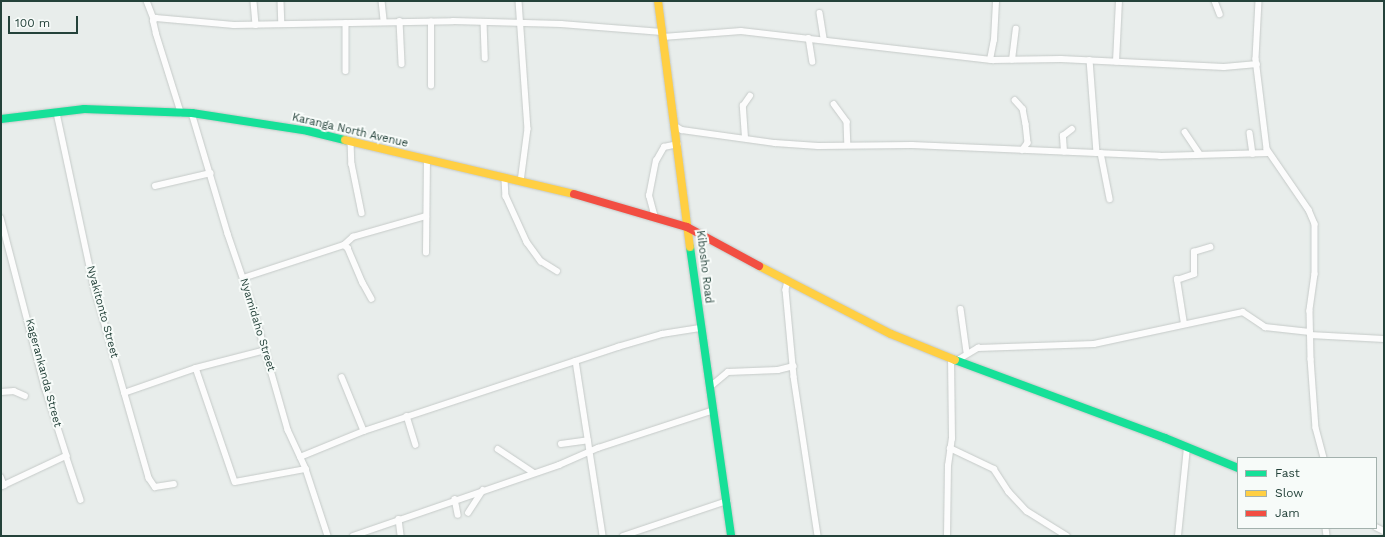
<!DOCTYPE html>
<style>
body{margin:0}
#map{position:relative;width:1385px;height:537px;overflow:hidden;background:#e8edeb;font-family:"Work Sans",sans-serif}
div>[style]{position:absolute}
.roads{filter:drop-shadow(0 0 1px #c5cac8) drop-shadow(0 0 1px #c5cac8)}
.street>*{height:5.5px;margin:-2.75px;padding:0 2.75px;transform-origin:2.75px;border-radius:2.75px;background:#fcfcfc}
.fast>*{height:8px;margin:-4px;padding:0 4px;transform-origin:4px;border-radius:4px;background:#16e098}
.slow>*{height:8px;margin:-4px;padding:0 4px;transform-origin:4px;border-radius:4px;background:#ffcf43}
.jam>*{height:8px;margin:-4px;padding:0 4px;transform-origin:4px;border-radius:4px;background:#f24e42}
span{translate:-50% -50%;white-space:nowrap;text-align:center;line-height:1.15;-webkit-text-stroke:4px #f7fbf9;paint-order:stroke}
.street-label{font-size:11px;color:#24423a}
.frame{position:absolute;inset:0;border:2px solid #24423a;pointer-events:none}
.legend{position:absolute;left:1237px;top:457px;width:140px;height:72px;box-sizing:border-box;background:#f7fbf9;border:1px solid #a3b1ad;margin:0;padding:5px 7px;list-style:none;font-size:12px;color:#24423a}
.legend li{display:flex;align-items:center;gap:8px;height:20px}
.legend b{width:20px;border:1px solid #a3b1ad}
.scale{position:absolute;left:8px;top:16px;width:70px;height:18px;box-sizing:border-box;border:2px solid #24423a;border-top:0;padding-left:5px;font-size:12px;line-height:14px;white-space:nowrap;color:#24423a;-webkit-text-stroke:3px #f7fbf9;paint-order:stroke}
</style>
<div id="map">
<div class="roads">
<div class="street">
<i style="left:147px;top:1px;width:19px;rotate:69deg"></i>
<i style="left:281px;top:1px;width:23px;rotate:88deg"></i>
<i style="left:382px;top:1px;width:20px;rotate:84deg"></i>
<i style="left:519px;top:1px;width:128px;rotate:86deg"></i>
<i style="left:528px;top:129px;width:53px;rotate:97.5deg"></i>
<i style="left:1215px;top:1px;width:14px;rotate:69deg"></i>
<i style="left:1259px;top:1px;width:58px;rotate:93deg"></i>
<i style="left:1256px;top:59px;width:91px;rotate:83deg"></i>
<i style="left:1267px;top:149px;width:74px;rotate:55.5deg"></i>
<i style="left:1309px;top:210px;width:15px;rotate:67deg"></i>
<i style="left:1315px;top:224px;width:50px;rotate:90deg"></i>
<i style="left:1315px;top:274px;width:37px;rotate:98deg"></i>
<i style="left:1310px;top:311px;width:48px;rotate:88.8deg"></i>
<i style="left:1311px;top:359px;width:69px;rotate:85.9deg"></i>
<i style="left:1316px;top:428px;width:31px;rotate:75deg"></i>
<i style="left:254px;top:2px;width:23px;rotate:85deg"></i>
<i style="left:820px;top:13px;width:26px;rotate:81deg"></i>
<i style="left:400px;top:21px;width:43px;rotate:87.3deg"></i>
<i style="left:484px;top:22px;width:36px;rotate:88deg"></i>
<i style="left:346px;top:23px;width:48px;rotate:90deg"></i>
<i style="left:663px;top:37px;width:78px;rotate:-4.4deg"></i>
<i style="left:741px;top:31px;width:254px;rotate:6.6deg"></i>
<i style="left:993px;top:60px;width:68px;rotate:-0.8deg"></i>
<i style="left:1061px;top:59px;width:163px;rotate:2.8deg"></i>
<i style="left:1224px;top:67px;width:33px;rotate:-5deg"></i>
<i style="left:809px;top:38px;width:24px;rotate:81deg"></i>
<i style="left:990px;top:60px;width:20px;rotate:-79deg"></i>
<i style="left:994px;top:40px;width:39px;rotate:-87deg"></i>
<i style="left:1012px;top:60px;width:31px;rotate:-83deg"></i>
<i style="left:1090px;top:60px;width:93px;rotate:85.7deg"></i>
<i style="left:1116px;top:62px;width:61px;rotate:-87.2deg"></i>
<i style="left:431px;top:86px;width:64px;rotate:-90deg"></i>
<i style="left:1015px;top:100px;width:12px;rotate:48deg"></i>
<i style="left:1023px;top:109px;width:15px;rotate:79deg"></i>
<i style="left:1026px;top:124px;width:19px;rotate:84deg"></i>
<i style="left:1028px;top:143px;width:9px;rotate:126deg"></i>
<i style="left:834px;top:104px;width:22px;rotate:54deg"></i>
<i style="left:847px;top:122px;width:23px;rotate:88deg"></i>
<i style="left:57px;top:113px;width:177px;rotate:77.9deg"></i>
<i style="left:94px;top:286px;width:200px;rotate:74deg"></i>
<i style="left:149px;top:478px;width:11px;rotate:56deg"></i>
<i style="left:155px;top:487px;width:19px;rotate:-9deg"></i>
<i style="left:192px;top:113px;width:126px;rotate:73.4deg"></i>
<i style="left:228px;top:234px;width:77px;rotate:71.1deg"></i>
<i style="left:253px;top:307px;width:128px;rotate:74.1deg"></i>
<i style="left:288px;top:430px;width:43px;rotate:65.2deg"></i>
<i style="left:306px;top:469px;width:71px;rotate:71.8deg"></i>
<i style="left:181px;top:114px;width:84px;rotate:-107.4deg"></i>
<i style="left:156px;top:34px;width:13px;rotate:-103deg"></i>
<i style="left:153px;top:21px;width:4px;rotate:-45deg"></i>
<i style="left:156px;top:18px;width:78px;rotate:5.1deg"></i>
<i style="left:234px;top:25px;width:219px;rotate:-1deg"></i>
<i style="left:453px;top:21px;width:108px;rotate:1.6deg"></i>
<i style="left:561px;top:24px;width:101px;rotate:4.5deg"></i>
<i style="left:675px;top:126px;width:8px;rotate:30deg"></i>
<i style="left:682px;top:130px;width:94px;rotate:8deg"></i>
<i style="left:775px;top:143px;width:43px;rotate:4deg"></i>
<i style="left:818px;top:146px;width:94px;rotate:-0.6deg"></i>
<i style="left:912px;top:145px;width:248px;rotate:2.5deg"></i>
<i style="left:1160px;top:156px;width:108px;rotate:-1.6deg"></i>
<i style="left:1185px;top:132px;width:25px;rotate:56deg"></i>
<i style="left:1250px;top:133px;width:21px;rotate:82deg"></i>
<i style="left:745px;top:138px;width:32px;rotate:-94deg"></i>
<i style="left:743px;top:106px;width:12px;rotate:-55deg"></i>
<i style="left:351px;top:141px;width:23px;rotate:88deg"></i>
<i style="left:352px;top:164px;width:50px;rotate:78.5deg"></i>
<i style="left:1064px;top:152px;width:16px;rotate:-94deg"></i>
<i style="left:1063px;top:136px;width:11px;rotate:-38deg"></i>
<i style="left:1101px;top:153px;width:47px;rotate:78.9deg"></i>
<i style="left:505px;top:179px;width:17px;rotate:87deg"></i>
<i style="left:506px;top:196px;width:51px;rotate:65.5deg"></i>
<i style="left:527px;top:242px;width:24px;rotate:54deg"></i>
<i style="left:541px;top:261px;width:19px;rotate:32deg"></i>
<i style="left:155px;top:186px;width:57px;rotate:-13.1deg"></i>
<i style="left:1px;top:218px;width:175px;rotate:75.4deg"></i>
<i style="left:45px;top:387px;width:72px;rotate:72.3deg"></i>
<i style="left:67px;top:456px;width:73px;rotate:154.8deg"></i>
<i style="left:655px;top:218px;width:23px;rotate:-105deg"></i>
<i style="left:649px;top:196px;width:36px;rotate:-79deg"></i>
<i style="left:656px;top:161px;width:16px;rotate:-60deg"></i>
<i style="left:664px;top:147px;width:14px;rotate:-12deg"></i>
<i style="left:344px;top:245px;width:12px;rotate:-42deg"></i>
<i style="left:353px;top:237px;width:76px;rotate:-16deg"></i>
<i style="left:426px;top:253px;width:93px;rotate:-89.4deg"></i>
<i style="left:243px;top:278px;width:106px;rotate:-18.1deg"></i>
<i style="left:344px;top:245px;width:5px;rotate:37deg"></i>
<i style="left:348px;top:248px;width:38px;rotate:67deg"></i>
<i style="left:363px;top:283px;width:18px;rotate:61deg"></i>
<i style="left:788px;top:281px;width:9px;rotate:103deg"></i>
<i style="left:786px;top:290px;width:87px;rotate:84.7deg"></i>
<i style="left:794px;top:377px;width:161px;rotate:81.4deg"></i>
<i style="left:961px;top:309px;width:43px;rotate:82.1deg"></i>
<i style="left:1184px;top:324px;width:45px;rotate:-99deg"></i>
<i style="left:1177px;top:280px;width:18px;rotate:-19deg"></i>
<i style="left:1194px;top:274px;width:22px;rotate:-90deg"></i>
<i style="left:1194px;top:252px;width:17px;rotate:-17deg"></i>
<i style="left:1310px;top:335px;width:74px;rotate:3.1deg"></i>
<i style="left:576px;top:361px;width:177px;rotate:81.2deg"></i>
<i style="left:956px;top:361px;width:26px;rotate:-31deg"></i>
<i style="left:978px;top:348px;width:116px;rotate:-2deg"></i>
<i style="left:1094px;top:344px;width:152px;rotate:-12.1deg"></i>
<i style="left:1243px;top:312px;width:27px;rotate:34deg"></i>
<i style="left:1265px;top:327px;width:45px;rotate:6.3deg"></i>
<i style="left:196px;top:368px;width:120px;rotate:71.1deg"></i>
<i style="left:235px;top:482px;width:72px;rotate:-10.4deg"></i>
<i style="left:342px;top:377px;width:58px;rotate:67.8deg"></i>
<i style="left:710px;top:387px;width:23px;rotate:-40deg"></i>
<i style="left:728px;top:372px;width:50px;rotate:-2.3deg"></i>
<i style="left:778px;top:370px;width:16px;rotate:-14deg"></i>
<i style="left:1px;top:392px;width:13px;rotate:-4deg"></i>
<i style="left:14px;top:391px;width:12px;rotate:24deg"></i>
<i style="left:124px;top:393px;width:76px;rotate:-19.1deg"></i>
<i style="left:196px;top:368px;width:72px;rotate:-14.4deg"></i>
<i style="left:407px;top:416px;width:30px;rotate:73deg"></i>
<i style="left:561px;top:444px;width:27px;rotate:-8deg"></i>
<i style="left:950px;top:448px;width:49px;rotate:25.5deg"></i>
<i style="left:994px;top:469px;width:27px;rotate:57deg"></i>
<i style="left:1009px;top:492px;width:26px;rotate:47deg"></i>
<i style="left:1027px;top:511px;width:47px;rotate:32deg"></i>
<i style="left:498px;top:449px;width:43px;rotate:33.7deg"></i>
<i style="left:300px;top:457px;width:69px;rotate:-22.1deg"></i>
<i style="left:364px;top:431px;width:268px;rotate:-18.3deg"></i>
<i style="left:618px;top:347px;width:46px;rotate:-16.5deg"></i>
<i style="left:662px;top:334px;width:38px;rotate:-9deg"></i>
<i style="left:67px;top:458px;width:44px;rotate:71.6deg"></i>
<i style="left:1px;top:477px;width:9px;rotate:69deg"></i>
<i style="left:455px;top:499px;width:16px;rotate:79deg"></i>
<i style="left:468px;top:513px;width:27px;rotate:-57deg"></i>
<i style="left:399px;top:519px;width:17px;rotate:83deg"></i>
<i style="left:1376px;top:527px;width:9px;rotate:27deg"></i>
<i style="left:1326px;top:528px;width:8px;rotate:83deg"></i>
<i style="left:353px;top:536px;width:218px;rotate:-19deg"></i>
<i style="left:559px;top:465px;width:43px;rotate:-23.6deg"></i>
<i style="left:598px;top:448px;width:122px;rotate:-18.1deg"></i>
<i style="left:623px;top:536px;width:110px;rotate:-18.6deg"></i>
<i style="left:947px;top:536px;width:70px;rotate:-89.2deg"></i>
<i style="left:948px;top:466px;width:27px;rotate:-82deg"></i>
<i style="left:952px;top:439px;width:80px;rotate:-90.7deg"></i>
<i style="left:1178px;top:536px;width:89px;rotate:-84.2deg"></i>
</div>
<div class="fast">
<i style="left:1px;top:119px;width:84px;rotate:-6.9deg"></i>
<i style="left:84px;top:109px;width:108px;rotate:2.1deg"></i>
<i style="left:192px;top:113px;width:117px;rotate:8.8deg"></i>
<i style="left:308px;top:131px;width:38px;rotate:14deg"></i>
<i style="left:690px;top:247px;width:292px;rotate:81.9deg"></i>
<i style="left:955px;top:360px;width:224px;rotate:20.4deg"></i>
<i style="left:1165px;top:438px;width:79px;rotate:22.3deg"></i>
</div>
<div class="slow">
<i style="left:658px;top:1px;width:248px;rotate:82.6deg"></i>
<i style="left:345px;top:140px;width:235px;rotate:13.3deg"></i>
<i style="left:759px;top:266px;width:148px;rotate:27.3deg"></i>
<i style="left:891px;top:334px;width:69px;rotate:22.1deg"></i>
</div>
<div class="jam">
<i style="left:574px;top:194px;width:118px;rotate:16.3deg"></i>
<i style="left:687px;top:227px;width:82px;rotate:28.4deg"></i>
</div>
</div>
<div class="street-label">
<span style="left:350px;top:131px;rotate:13deg">Karanga North Avenue</span>
<span style="left:704px;top:267px;rotate:83deg">Kibosho Road</span>
<span style="left:102px;top:312px;rotate:75deg">Nyakitonto Street</span>
<span style="left:257px;top:325px;rotate:73deg">Nyamidaho Street</span>
<span style="left:43px;top:373px;rotate:75deg">Kagerankanda Street</span>
</div>
<div class="frame"></div>
<ul class="legend">
<li><b style="height:5px;background:#16e098"></b>Fast</li>
<li><b style="height:5px;background:#ffcf43"></b>Slow</li>
<li><b style="height:5px;background:#f24e42"></b>Jam</li>
</ul>
<div class="scale">100 m</div>
</div>
